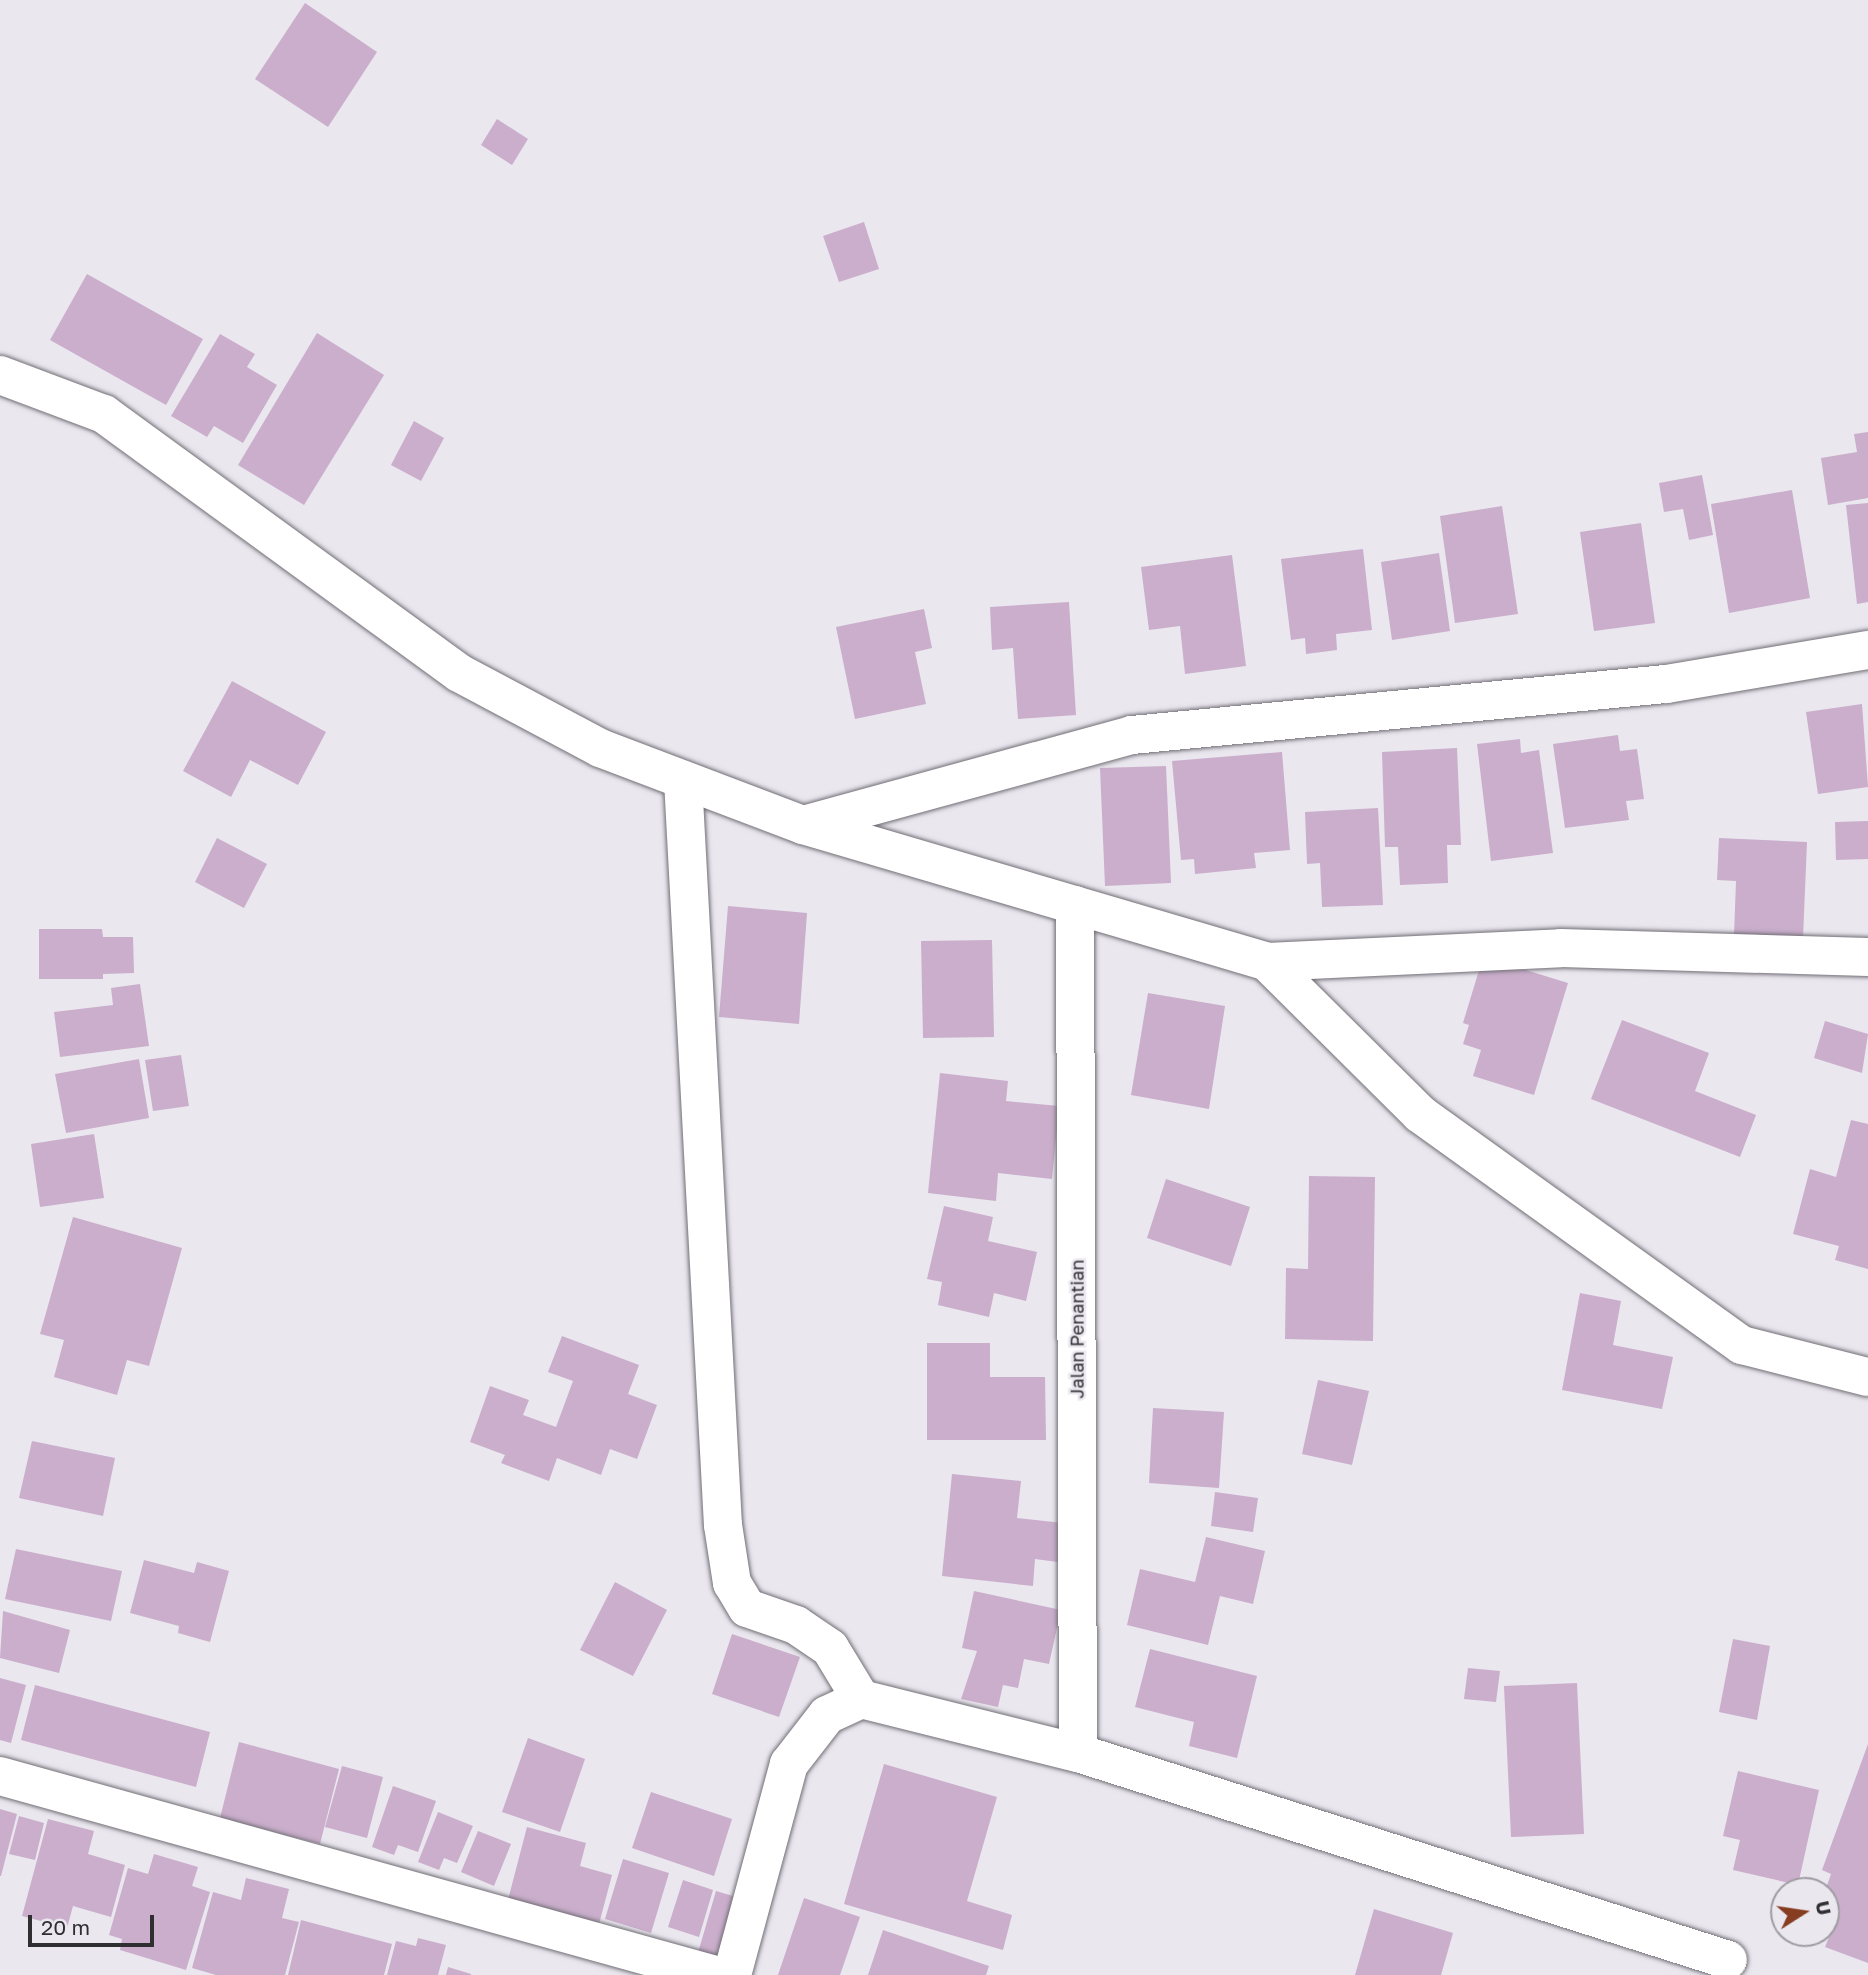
<!DOCTYPE html>
<style>
body{margin:0}
#map{position:relative;width:1868px;height:1975px;overflow:hidden;background:#eae7ef;font-family:"Golos Text",sans-serif}
div>[style]{position:absolute}
.building>*{inset:0;background:#caaecc}
.roads{filter:drop-shadow(0 0 2px #716e75) drop-shadow(0 0 2px #716e75)}
.minor>*{height:38px;margin:-19px;padding:0 19px;transform-origin:19px;border-radius:19px;background:#fff}
span{translate:-50% -50%;white-space:nowrap;text-align:center;line-height:1.15;-webkit-text-stroke:5px #eae7ef;paint-order:stroke}
.street-label{font-size:18px;color:#2f2e31}
.north{position:absolute;left:1770px;top:1877px;width:70px;height:70px;box-sizing:border-box;background:#eae7ef;border:2px solid #9f9da3;border-radius:50%;rotate:78deg;font-size:19px;font-weight:700;line-height:28px;text-align:center;color:#2f2e31}
.north::after{content:'';display:block;margin:auto;width:24px;height:32px;background:#863d21;clip-path:polygon(50% 0,100% 100%,50% 72%,0 100%)}
.scale{position:absolute;left:28px;top:1915px;width:126px;height:32px;box-sizing:border-box;border:4px solid #2f2e31;border-top:0;padding-left:9px;font-size:21px;line-height:24px;white-space:nowrap;color:#2f2e31;-webkit-text-stroke:5px #eae7ef;paint-order:stroke}
</style>
<div id="map">
<div class="building">
<i style="clip-path:polygon(305px 3px,377px 52px,328px 127px,255px 79px)"></i>
<i style="clip-path:polygon(497px 119px,528px 139px,512px 165px,481px 145px)"></i>
<i style="clip-path:polygon(864px 222px,879px 269px,839px 282px,823px 236px)"></i>
<i style="clip-path:polygon(87px 274px,203px 339px,166px 405px,50px 340px)"></i>
<i style="clip-path:polygon(317px 333px,384px 375px,304px 505px,238px 465px)"></i>
<i style="clip-path:polygon(220px 334px,255px 354px,247px 367px,277px 385px,243px 443px,214px 426px,207px 437px,171px 416px)"></i>
<i style="clip-path:polygon(414px 421px,444px 438px,421px 481px,391px 465px)"></i>
<i style="clip-path:polygon(1868px 432px,1868px 498px,1828px 505px,1821px 458px,1857px 452px,1854px 434px)"></i>
<i style="clip-path:polygon(1702px 475px,1713px 535px,1689px 540px,1683px 509px,1664px 512px,1659px 483px)"></i>
<i style="clip-path:polygon(1792px 490px,1810px 598px,1729px 613px,1711px 504px)"></i>
<i style="clip-path:polygon(1868px 503px,1868px 602px,1857px 604px,1846px 505px)"></i>
<i style="clip-path:polygon(1502px 506px,1518px 614px,1455px 623px,1440px 516px)"></i>
<i style="clip-path:polygon(1641px 523px,1655px 623px,1594px 631px,1580px 532px)"></i>
<i style="clip-path:polygon(1363px 549px,1372px 630px,1336px 634px,1337px 650px,1306px 654px,1305px 638px,1291px 640px,1281px 559px)"></i>
<i style="clip-path:polygon(1439px 553px,1450px 631px,1392px 640px,1381px 562px)"></i>
<i style="clip-path:polygon(1232px 555px,1246px 666px,1185px 674px,1180px 626px,1149px 630px,1141px 567px)"></i>
<i style="clip-path:polygon(1069px 602px,1076px 715px,1018px 719px,1013px 648px,992px 650px,990px 607px)"></i>
<i style="clip-path:polygon(924px 609px,932px 648px,915px 652px,926px 704px,855px 719px,836px 627px)"></i>
<i style="clip-path:polygon(232px 681px,326px 732px,298px 785px,250px 760px,231px 797px,183px 771px)"></i>
<i style="clip-path:polygon(1862px 704px,1868px 787px,1818px 794px,1806px 712px)"></i>
<i style="clip-path:polygon(1618px 735px,1620px 751px,1637px 749px,1644px 799px,1626px 801px,1629px 820px,1565px 828px,1553px 744px)"></i>
<i style="clip-path:polygon(1520px 739px,1521px 753px,1539px 750px,1553px 853px,1491px 861px,1477px 744px)"></i>
<i style="clip-path:polygon(1457px 748px,1461px 845px,1447px 845px,1448px 883px,1400px 885px,1398px 847px,1385px 847px,1382px 752px)"></i>
<i style="clip-path:polygon(1282px 752px,1290px 850px,1254px 853px,1256px 868px,1195px 874px,1194px 859px,1181px 860px,1172px 761px)"></i>
<i style="clip-path:polygon(1166px 766px,1171px 883px,1105px 886px,1100px 768px)"></i>
<i style="clip-path:polygon(1378px 808px,1383px 905px,1322px 907px,1320px 863px,1307px 864px,1305px 812px)"></i>
<i style="clip-path:polygon(1868px 821px,1868px 859px,1836px 860px,1835px 822px)"></i>
<i style="clip-path:polygon(217px 838px,267px 864px,244px 908px,195px 882px)"></i>
<i style="clip-path:polygon(1719px 838px,1807px 842px,1803px 938px,1734px 935px,1736px 881px,1717px 880px)"></i>
<i style="clip-path:polygon(728px 906px,807px 913px,799px 1024px,719px 1017px)"></i>
<i style="clip-path:polygon(39px 929px,102px 929px,103px 937px,133px 937px,134px 973px,103px 974px,103px 979px,39px 979px)"></i>
<i style="clip-path:polygon(992px 940px,994px 1037px,923px 1038px,921px 941px)"></i>
<i style="clip-path:polygon(1483px 957px,1568px 983px,1534px 1095px,1473px 1076px,1481px 1050px,1463px 1044px,1469px 1025px,1463px 1023px)"></i>
<i style="clip-path:polygon(140px 984px,149px 1046px,60px 1057px,54px 1012px,113px 1005px,111px 988px)"></i>
<i style="clip-path:polygon(1148px 993px,1225px 1006px,1209px 1109px,1131px 1095px)"></i>
<i style="clip-path:polygon(1622px 1020px,1709px 1053px,1695px 1091px,1756px 1115px,1740px 1157px,1591px 1099px)"></i>
<i style="clip-path:polygon(1825px 1021px,1868px 1034px,1862px 1073px,1814px 1058px)"></i>
<i style="clip-path:polygon(181px 1055px,189px 1106px,153px 1111px,145px 1060px)"></i>
<i style="clip-path:polygon(139px 1059px,149px 1118px,66px 1133px,55px 1074px)"></i>
<i style="clip-path:polygon(940px 1073px,1008px 1081px,1006px 1101px,1059px 1106px,1052px 1179px,998px 1173px,996px 1201px,928px 1193px)"></i>
<i style="clip-path:polygon(1851px 1120px,1868px 1124px,1868px 1269px,1835px 1260px,1839px 1246px,1793px 1234px,1810px 1169px,1836px 1177px)"></i>
<i style="clip-path:polygon(94px 1134px,104px 1198px,40px 1207px,31px 1144px)"></i>
<i style="clip-path:polygon(1309px 1176px,1375px 1177px,1373px 1341px,1285px 1339px,1286px 1268px,1308px 1269px)"></i>
<i style="clip-path:polygon(1166px 1179px,1250px 1207px,1231px 1266px,1147px 1238px)"></i>
<i style="clip-path:polygon(944px 1206px,993px 1217px,988px 1241px,1037px 1252px,1026px 1301px,994px 1293px,989px 1317px,938px 1305px,942px 1282px,927px 1279px)"></i>
<i style="clip-path:polygon(73px 1217px,182px 1248px,149px 1366px,127px 1360px,117px 1395px,54px 1377px,64px 1340px,40px 1334px)"></i>
<i style="clip-path:polygon(1580px 1293px,1621px 1301px,1613px 1345px,1673px 1357px,1662px 1409px,1562px 1390px)"></i>
<i style="clip-path:polygon(562px 1336px,639px 1365px,628px 1394px,657px 1405px,637px 1459px,610px 1449px,601px 1475px,557px 1458px,549px 1481px,501px 1463px,505px 1455px,470px 1442px,490px 1386px,529px 1400px,523px 1415px,556px 1427px,573px 1381px,548px 1372px)"></i>
<i style="clip-path:polygon(927px 1343px,990px 1343px,990px 1377px,1045px 1377px,1046px 1440px,927px 1440px)"></i>
<i style="clip-path:polygon(1318px 1380px,1369px 1391px,1352px 1465px,1302px 1454px)"></i>
<i style="clip-path:polygon(1153px 1408px,1224px 1412px,1219px 1488px,1149px 1483px)"></i>
<i style="clip-path:polygon(32px 1441px,115px 1458px,103px 1516px,19px 1498px)"></i>
<i style="clip-path:polygon(952px 1474px,1021px 1481px,1017px 1518px,1063px 1523px,1058px 1562px,1035px 1559px,1033px 1586px,942px 1576px)"></i>
<i style="clip-path:polygon(1215px 1492px,1258px 1498px,1253px 1532px,1211px 1526px)"></i>
<i style="clip-path:polygon(1206px 1537px,1265px 1551px,1253px 1604px,1220px 1596px,1208px 1645px,1127px 1625px,1140px 1569px,1195px 1582px)"></i>
<i style="clip-path:polygon(16px 1549px,122px 1571px,111px 1621px,5px 1599px)"></i>
<i style="clip-path:polygon(144px 1560px,194px 1573px,197px 1562px,229px 1571px,210px 1642px,178px 1633px,179px 1626px,130px 1613px)"></i>
<i style="clip-path:polygon(615px 1582px,667px 1610px,633px 1676px,580px 1650px)"></i>
<i style="clip-path:polygon(974px 1591px,1061px 1610px,1049px 1664px,1024px 1659px,1018px 1688px,1003px 1685px,998px 1707px,961px 1699px,977px 1651px,962px 1648px)"></i>
<i style="clip-path:polygon(3px 1611px,70px 1630px,59px 1673px,0 1658px)"></i>
<i style="clip-path:polygon(732px 1634px,800px 1657px,779px 1717px,712px 1694px)"></i>
<i style="clip-path:polygon(1733px 1639px,1770px 1646px,1757px 1720px,1719px 1712px)"></i>
<i style="clip-path:polygon(1150px 1649px,1257px 1676px,1237px 1758px,1189px 1746px,1194px 1722px,1135px 1707px)"></i>
<i style="clip-path:polygon(1468px 1668px,1500px 1671px,1496px 1702px,1464px 1699px)"></i>
<i style="clip-path:polygon(0 1678px,26px 1685px,11px 1743px,0 1740px)"></i>
<i style="clip-path:polygon(1577px 1683px,1584px 1834px,1511px 1837px,1504px 1686px)"></i>
<i style="clip-path:polygon(35px 1685px,210px 1732px,196px 1787px,21px 1740px)"></i>
<i style="clip-path:polygon(528px 1738px,585px 1759px,560px 1832px,502px 1812px)"></i>
<i style="clip-path:polygon(239px 1742px,339px 1769px,320px 1844px,220px 1818px)"></i>
<i style="clip-path:polygon(1868px 1744px,1868px 1963px,1825px 1947px,1835px 1922px,1826px 1919px,1825px 1891px,1831px 1874px,1822px 1870px)"></i>
<i style="clip-path:polygon(884px 1764px,997px 1797px,967px 1901px,1012px 1915px,1003px 1950px,844px 1904px)"></i>
<i style="clip-path:polygon(342px 1766px,383px 1777px,367px 1838px,325px 1827px)"></i>
<i style="clip-path:polygon(1738px 1771px,1819px 1790px,1798px 1885px,1733px 1870px,1740px 1840px,1723px 1836px)"></i>
<i style="clip-path:polygon(393px 1786px,436px 1801px,418px 1852px,398px 1845px,394px 1855px,372px 1847px)"></i>
<i style="clip-path:polygon(651px 1792px,732px 1819px,714px 1876px,632px 1848px)"></i>
<i style="clip-path:polygon(0 1809px,17px 1814px,1px 1876px,0 1876px)"></i>
<i style="clip-path:polygon(438px 1812px,473px 1826px,457px 1863px,444px 1858px,439px 1870px,418px 1862px)"></i>
<i style="clip-path:polygon(19px 1816px,44px 1823px,35px 1860px,9px 1854px)"></i>
<i style="clip-path:polygon(48px 1819px,94px 1831px,88px 1854px,125px 1865px,111px 1917px,73px 1906px,67px 1928px,22px 1916px)"></i>
<i style="clip-path:polygon(527px 1827px,586px 1843px,580px 1866px,612px 1875px,595px 1939px,504px 1915px)"></i>
<i style="clip-path:polygon(478px 1831px,511px 1844px,494px 1886px,461px 1872px)"></i>
<i style="clip-path:polygon(154px 1854px,198px 1867px,192px 1886px,210px 1892px,186px 1970px,120px 1950px,122px 1939px,109px 1935px,128px 1868px,148px 1874px)"></i>
<i style="clip-path:polygon(623px 1859px,669px 1873px,651px 1933px,605px 1919px)"></i>
<i style="clip-path:polygon(246px 1878px,289px 1889px,282px 1918px,299px 1922px,285px 1975px,216px 1975px,192px 1968px,213px 1892px,241px 1900px)"></i>
<i style="clip-path:polygon(683px 1880px,713px 1890px,699px 1937px,668px 1927px)"></i>
<i style="clip-path:polygon(716px 1891px,743px 1899px,722px 1971px,695px 1963px)"></i>
<i style="clip-path:polygon(804px 1898px,860px 1917px,840px 1975px,778px 1975px)"></i>
<i style="clip-path:polygon(1374px 1909px,1453px 1933px,1441px 1975px,1355px 1975px)"></i>
<i style="clip-path:polygon(301px 1920px,392px 1944px,384px 1975px,288px 1975px)"></i>
<i style="clip-path:polygon(883px 1930px,989px 1966px,986px 1975px,868px 1975px)"></i>
<i style="clip-path:polygon(418px 1938px,446px 1945px,438px 1975px,387px 1975px,396px 1941px,416px 1946px)"></i>
<i style="clip-path:polygon(448px 1967px,471px 1974px,471px 1975px,446px 1975px)"></i>
</div>
<div class="roads">
<div class="minor">
<i style="left:0;top:375px;width:111px;rotate:20.6deg"></i>
<i style="left:104px;top:414px;width:439px;rotate:36.1deg"></i>
<i style="left:459px;top:673px;width:160px;rotate:28deg"></i>
<i style="left:600px;top:748px;width:217px;rotate:20.8deg"></i>
<i style="left:803px;top:825px;width:484px;rotate:16.4deg"></i>
<i style="left:1267px;top:962px;width:294px;rotate:-2.7deg"></i>
<i style="left:1561px;top:948px;width:307px;rotate:1.7deg"></i>
<i style="left:683px;top:780px;width:746px;rotate:86.93deg"></i>
<i style="left:723px;top:1525px;width:59px;rotate:81.2deg"></i>
<i style="left:732px;top:1583px;width:29px;rotate:59deg"></i>
<i style="left:747px;top:1608px;width:52px;rotate:19.1deg"></i>
<i style="left:796px;top:1625px;width:41px;rotate:34.1deg"></i>
<i style="left:830px;top:1648px;width:60px;rotate:58.7deg"></i>
<i style="left:803px;top:825px;width:341px;rotate:-15.3deg"></i>
<i style="left:1132px;top:735px;width:536px;rotate:-5.46deg"></i>
<i style="left:1666px;top:684px;width:205px;rotate:-9.6deg"></i>
<i style="left:1075px;top:905px;width:848px;rotate:89.8deg"></i>
<i style="left:1267px;top:962px;width:216px;rotate:44.8deg"></i>
<i style="left:1420px;top:1114px;width:396px;rotate:35.7deg"></i>
<i style="left:1742px;top:1345px;width:130px;rotate:14.3deg"></i>
<i style="left:0;top:1776px;width:742px;rotate:15.55deg"></i>
<i style="left:732px;top:1975px;width:219px;rotate:-74.9deg"></i>
<i style="left:789px;top:1764px;width:62px;rotate:-52.2deg"></i>
<i style="left:827px;top:1715px;width:38px;rotate:-25deg"></i>
<i style="left:861px;top:1699px;width:224px;rotate:14deg"></i>
<i style="left:1078px;top:1753px;width:682px;rotate:17.66deg"></i>
</div>
</div>
<div class="street-label">
<span style="left:1077px;top:1329px;rotate:-90deg">Jalan Penantian</span>
</div>
<div class="north">U</div>
<div class="scale">20 m</div>
</div>
